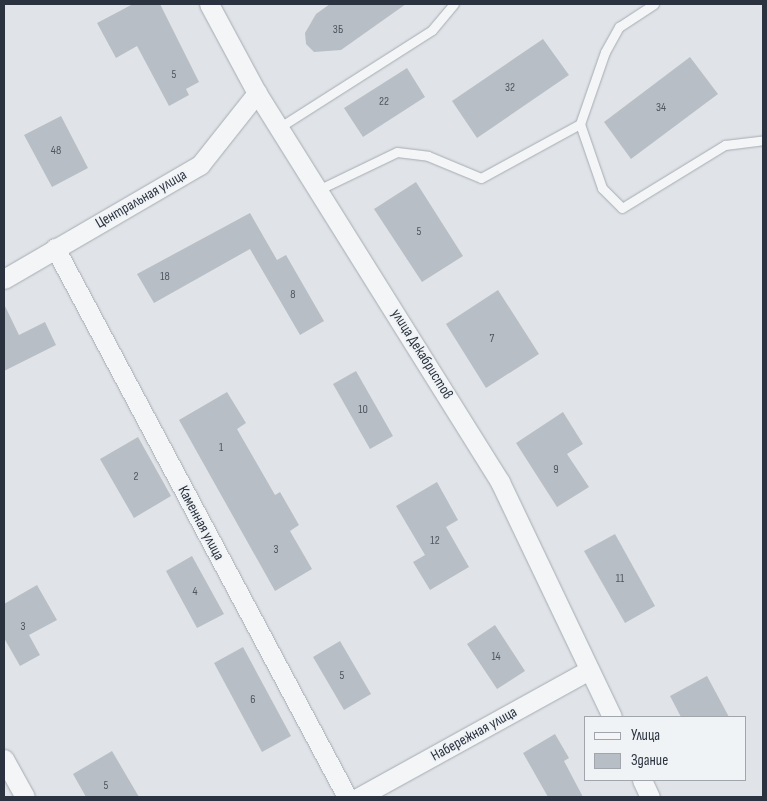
<!DOCTYPE html>
<meta charset="utf-8">
<style>
body{margin:0}
#map{position:relative;width:767px;height:801px;overflow:hidden;background:#e0e4e8;font-family:"Sofia Sans Condensed",sans-serif}
div>[style]{position:absolute}
.building>*{inset:0;background:#b8bec5}
.roads{filter:drop-shadow(0 0 1px #a6abb2) drop-shadow(0 0 1px #a6abb2)}
.lane>*{height:9px;margin:-4.5px;padding:0 4.5px;transform-origin:4.5px;border-radius:4.5px;background:#f3f5f7}
.street>*{height:19px;margin:-9.5px;padding:0 9.5px;transform-origin:9.5px;border-radius:9.5px;background:#f3f5f7}
span{translate:-50% -50%;white-space:nowrap;text-align:center;line-height:1.15;-webkit-text-stroke:4px #f0f3f6;paint-order:stroke}
.number-label{font-size:12px;color:#4e5660}
.number-label span{-webkit-text-stroke-width:0}
.street-label{font-size:15px;color:#2a333f}
.frame{position:absolute;inset:0;border:5px solid #2a333f;pointer-events:none}
.legend{position:absolute;left:584px;top:716px;width:162px;height:65px;box-sizing:border-box;background:#f0f3f6;border:1px solid #a1a6ad;margin:0;padding:6px 9px;list-style:none;font-size:15px;color:#2a333f}
.legend li{display:flex;align-items:center;gap:10px;height:25px}
.legend b{width:25px;border:1px solid #a1a6ad}
</style>
<div id="map">
<div class="building">
<i style="clip-path:polygon(133px 4px,160px 4px,199px 82px,186px 89px,189px 95px,169px 106px,137px 46px,116px 58px,97px 23px)"></i>
<i style="clip-path:polygon(330px 4px,406px 4px,341px 50px,314px 52px,306px 44px,305px 33px,316px 14px)"></i>
<i style="clip-path:polygon(543px 39px,569px 75px,477px 138px,452px 101px)"></i>
<i style="clip-path:polygon(690px 57px,718px 94px,631px 159px,604px 122px)"></i>
<i style="clip-path:polygon(407px 68px,425px 97px,363px 137px,344px 108px)"></i>
<i style="clip-path:polygon(61px 116px,88px 168px,52px 187px,24px 135px)"></i>
<i style="clip-path:polygon(416px 182px,463px 256px,422px 282px,374px 209px)"></i>
<i style="clip-path:polygon(250px 213px,277px 260px,286px 255px,324px 321px,300px 335px,250px 249px,154px 303px,137px 274px)"></i>
<i style="clip-path:polygon(498px 290px,539px 354px,486px 388px,446px 324px)"></i>
<i style="clip-path:polygon(4px 304px,19px 335px,45px 322px,56px 345px,4px 371px)"></i>
<i style="clip-path:polygon(356px 371px,393px 436px,370px 449px,333px 384px)"></i>
<i style="clip-path:polygon(227px 392px,246px 423px,237px 429px,275px 495px,280px 492px,299px 525px,290px 531px,312px 569px,275px 591px,179px 420px)"></i>
<i style="clip-path:polygon(563px 412px,583px 444px,567px 454px,589px 487px,557px 507px,516px 443px)"></i>
<i style="clip-path:polygon(138px 437px,171px 496px,134px 518px,100px 459px)"></i>
<i style="clip-path:polygon(437px 482px,458px 520px,446px 527px,469px 567px,430px 590px,413px 562px,425px 555px,396px 506px)"></i>
<i style="clip-path:polygon(615px 534px,655px 606px,625px 623px,584px 551px)"></i>
<i style="clip-path:polygon(192px 556px,224px 614px,197px 628px,166px 571px)"></i>
<i style="clip-path:polygon(37px 585px,57px 620px,29px 635px,40px 655px,20px 666px,4px 638px,4px 604px)"></i>
<i style="clip-path:polygon(495px 625px,525px 671px,497px 689px,467px 644px)"></i>
<i style="clip-path:polygon(340px 641px,371px 694px,344px 710px,313px 657px)"></i>
<i style="clip-path:polygon(243px 647px,291px 736px,262px 752px,214px 663px)"></i>
<i style="clip-path:polygon(707px 676px,729px 717px,681px 717px,670px 696px)"></i>
<i style="clip-path:polygon(555px 734px,569px 758px,564px 761px,583px 797px,548px 797px,523px 753px)"></i>
<i style="clip-path:polygon(112px 751px,139px 797px,86px 797px,73px 774px)"></i>
</div>
<div class="roads">
<div class="lane">
<i style="left:580px;top:124px;width:76px;rotate:-70.9deg"></i>
<i style="left:605px;top:52px;width:29px;rotate:-61deg"></i>
<i style="left:619px;top:27px;width:42px;rotate:-33.3deg"></i>
<i style="left:280px;top:127px;width:180px;rotate:-32.5deg"></i>
<i style="left:432px;top:30px;width:34px;rotate:-50deg"></i>
<i style="left:320px;top:189px;width:85px;rotate:-25.7deg"></i>
<i style="left:397px;top:152px;width:31px;rotate:7deg"></i>
<i style="left:428px;top:156px;width:57px;rotate:22.5deg"></i>
<i style="left:481px;top:178px;width:113px;rotate:-28.6deg"></i>
<i style="left:580px;top:124px;width:68px;rotate:71deg"></i>
<i style="left:602px;top:188px;width:28px;rotate:45deg"></i>
<i style="left:622px;top:208px;width:121px;rotate:-31.5deg"></i>
<i style="left:725px;top:145px;width:38px;rotate:-7deg"></i>
</div>
<div class="street">
<i style="left:209px;top:4px;width:101px;rotate:61.7deg"></i>
<i style="left:257px;top:93px;width:459px;rotate:58deg"></i>
<i style="left:500px;top:482px;width:260px;rotate:64.5deg"></i>
<i style="left:55px;top:248px;width:622px;rotate:61.99deg"></i>
<i style="left:4px;top:279px;width:227px;rotate:-30.2deg"></i>
<i style="left:200px;top:165px;width:92px;rotate:-51.6deg"></i>
<i style="left:4px;top:759px;width:43px;rotate:61.1deg"></i>
<i style="left:642px;top:780px;width:19px;rotate:65deg"></i>
<i style="left:359px;top:797px;width:263px;rotate:-28.9deg"></i>
</div>
</div>
<div class="number-label">
<span style="left:338px;top:30px">3Б</span>
<span style="left:174px;top:75px">5</span>
<span style="left:510px;top:88px">32</span>
<span style="left:384px;top:102px">22</span>
<span style="left:661px;top:108px">34</span>
<span style="left:56px;top:151px">48</span>
<span style="left:419px;top:232px">5</span>
<span style="left:165px;top:277px">18</span>
<span style="left:293px;top:295px">8</span>
<span style="left:492px;top:339px">7</span>
<span style="left:363px;top:410px">10</span>
<span style="left:221px;top:448px">1</span>
<span style="left:556px;top:470px">9</span>
<span style="left:136px;top:477px">2</span>
<span style="left:435px;top:541px">12</span>
<span style="left:276px;top:550px">3</span>
<span style="left:620px;top:579px">11</span>
<span style="left:195px;top:592px">4</span>
<span style="left:23px;top:627px">3</span>
<span style="left:496px;top:657px">14</span>
<span style="left:342px;top:676px">5</span>
<span style="left:253px;top:700px">6</span>
<span style="left:106px;top:786px">5</span>
</div>
<div class="street-label">
<span style="left:141px;top:199px;rotate:-30deg">Центральная улица</span>
<span style="left:422px;top:354px;rotate:58deg">улица Декабристов</span>
<span style="left:201px;top:523px;rotate:62deg">Каменная улица</span>
<span style="left:474px;top:734px;rotate:-29deg">Набережная улица</span>
</div>
<div class="frame"></div>
<ul class="legend">
<li><b style="height:6px;background:#f3f5f7"></b>Улица</li>
<li><b style="height:14px;background:#b8bec5"></b>Здание</li>
</ul>
</div>
